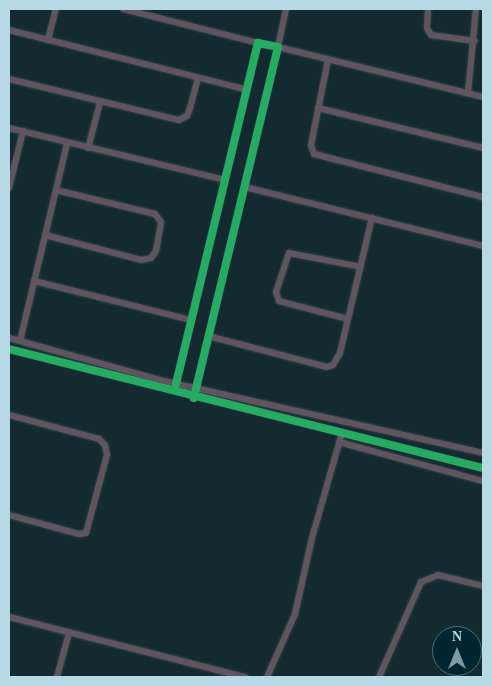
<!DOCTYPE html>
<style>
body{margin:0}
#map{position:relative;width:492px;height:686px;overflow:hidden;background:#132a30;font-family:Georgia,serif}
div>[style]{position:absolute}
.roads{filter:drop-shadow(0 0 1px #30444b) drop-shadow(0 0 1px #30444b)}
.minor>*{height:6px;margin:-3px;padding:0 3px;transform-origin:3px;border-radius:3px;background:#60555f}
.cycleway>*{height:8px;margin:-4px;padding:0 4px;transform-origin:4px;border-radius:4px;background:#26ab63}
span{translate:-50% -50%;white-space:nowrap;text-align:center;line-height:1.15;-webkit-text-stroke:4px #002632;paint-order:stroke}
.frame{position:absolute;inset:0;border:10px solid #b7d9e6;pointer-events:none}
.north{position:absolute;left:432px;top:626px;width:50px;height:50px;box-sizing:border-box;background:#002632;border:1px solid #496e7a;border-radius:50%;rotate:0deg;font-size:14px;font-weight:700;line-height:20px;text-align:center;color:#b7d9e6}
.north::after{content:'';display:block;margin:auto;width:18px;height:22px;background:#7e9ca6;clip-path:polygon(50% 0,100% 100%,50% 72%,0 100%)}
</style>
<div id="map">
<div class="roads">
<div class="minor">
<i style="left:123px;top:9px;width:139px;rotate:14.1deg"></i>
<i style="left:286px;top:9px;width:39px;rotate:102deg"></i>
<i style="left:278px;top:47px;width:211px;rotate:13.7deg"></i>
<i style="left:428px;top:9px;width:19px;rotate:93deg"></i>
<i style="left:427px;top:28px;width:8px;rotate:60deg"></i>
<i style="left:431px;top:35px;width:44px;rotate:7.8deg"></i>
<i style="left:9px;top:30px;width:245px;rotate:14.1deg"></i>
<i style="left:48px;top:40px;width:32px;rotate:-76deg"></i>
<i style="left:328px;top:60px;width:87px;rotate:101.3deg"></i>
<i style="left:311px;top:145px;width:9px;rotate:72deg"></i>
<i style="left:314px;top:154px;width:174px;rotate:14.3deg"></i>
<i style="left:9px;top:79px;width:175px;rotate:13.6deg"></i>
<i style="left:179px;top:120px;width:9px;rotate:-27deg"></i>
<i style="left:187px;top:116px;width:9px;rotate:-69deg"></i>
<i style="left:190px;top:108px;width:30px;rotate:-75deg"></i>
<i style="left:468px;top:93px;width:84px;rotate:-84.6deg"></i>
<i style="left:318px;top:108px;width:170px;rotate:13.6deg"></i>
<i style="left:9px;top:128px;width:222px;rotate:13.5deg"></i>
<i style="left:88px;top:148px;width:47px;rotate:-75.1deg"></i>
<i style="left:245px;top:187px;width:245px;rotate:13.9deg"></i>
<i style="left:9px;top:188px;width:59px;rotate:-76.2deg"></i>
<i style="left:45px;top:235px;width:99px;rotate:14.6deg"></i>
<i style="left:141px;top:260px;width:10px;rotate:-11deg"></i>
<i style="left:151px;top:258px;width:9px;rotate:-54deg"></i>
<i style="left:156px;top:251px;width:29px;rotate:-80deg"></i>
<i style="left:161px;top:222px;width:10px;rotate:-127deg"></i>
<i style="left:155px;top:214px;width:102px;rotate:-166.4deg"></i>
<i style="left:34px;top:281px;width:161px;rotate:14deg"></i>
<i style="left:348px;top:319px;width:71px;rotate:-165.4deg"></i>
<i style="left:279px;top:301px;width:9px;rotate:-108deg"></i>
<i style="left:276px;top:292px;width:41px;rotate:-71.6deg"></i>
<i style="left:289px;top:253px;width:73px;rotate:11deg"></i>
<i style="left:208px;top:336px;width:123px;rotate:14.6deg"></i>
<i style="left:327px;top:367px;width:6px;rotate:-18deg"></i>
<i style="left:333px;top:365px;width:14px;rotate:-60deg"></i>
<i style="left:340px;top:353px;width:139px;rotate:-76.7deg"></i>
<i style="left:9px;top:338px;width:161px;rotate:15.5deg"></i>
<i style="left:164px;top:381px;width:327px;rotate:12.7deg"></i>
<i style="left:20px;top:341px;width:204px;rotate:-76.6deg"></i>
<i style="left:9px;top:349px;width:489px;rotate:14.1deg"></i>
<i style="left:176px;top:384px;width:351px;rotate:-76.5deg"></i>
<i style="left:258px;top:43px;width:20px;rotate:11deg"></i>
<i style="left:278px;top:47px;width:361px;rotate:103.5deg"></i>
<i style="left:9px;top:415px;width:93px;rotate:14.9deg"></i>
<i style="left:99px;top:439px;width:8px;rotate:45deg"></i>
<i style="left:105px;top:445px;width:10px;rotate:79deg"></i>
<i style="left:107px;top:455px;width:81px;rotate:105.1deg"></i>
<i style="left:86px;top:533px;width:7px;rotate:172deg"></i>
<i style="left:79px;top:534px;width:73px;rotate:-164.8deg"></i>
<i style="left:339px;top:442px;width:149px;rotate:15.2deg"></i>
<i style="left:9px;top:617px;width:244px;rotate:14.3deg"></i>
<i style="left:57px;top:677px;width:46px;rotate:-74.7deg"></i>
<i style="left:267px;top:677px;width:69px;rotate:-66deg"></i>
<i style="left:295px;top:614px;width:78px;rotate:-77.4deg"></i>
<i style="left:312px;top:538px;width:109px;rotate:-74.1deg"></i>
<i style="left:379px;top:677px;width:104px;rotate:-66.1deg"></i>
<i style="left:421px;top:582px;width:18px;rotate:-22deg"></i>
<i style="left:438px;top:575px;width:46px;rotate:13.7deg"></i>
</div>
</div>
<div class="cycleway">
<i style="left:9px;top:349px;width:489px;rotate:14.1deg"></i>
<i style="left:176px;top:384px;width:351px;rotate:-76.5deg"></i>
<i style="left:258px;top:43px;width:20px;rotate:11deg"></i>
<i style="left:278px;top:47px;width:361px;rotate:103.5deg"></i>
</div>
<div class="frame"></div>
<div class="north">N</div>
</div>
